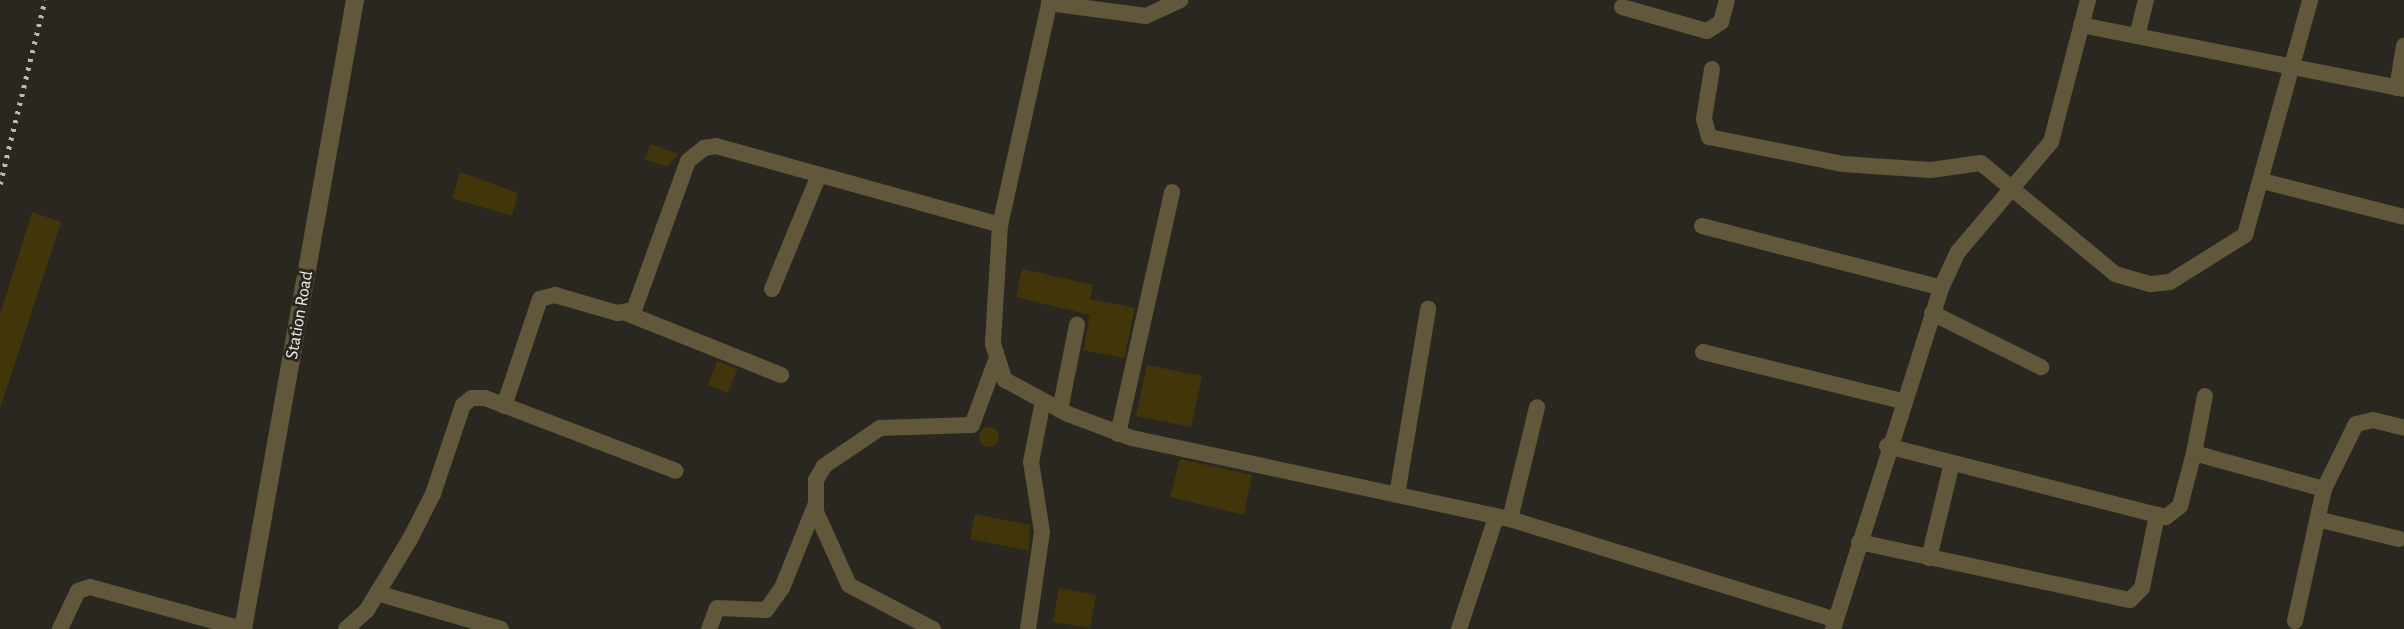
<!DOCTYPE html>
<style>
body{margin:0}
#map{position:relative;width:2404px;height:629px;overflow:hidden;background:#292720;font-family:"Alegreya Sans",sans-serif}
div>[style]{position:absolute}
.building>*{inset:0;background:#43350a}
.round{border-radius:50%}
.minor>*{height:16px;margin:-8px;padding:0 8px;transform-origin:8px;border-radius:8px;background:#61573a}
.tertiary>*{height:18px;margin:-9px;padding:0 9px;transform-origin:9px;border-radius:9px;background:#61573a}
.rail>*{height:4.5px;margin-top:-2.25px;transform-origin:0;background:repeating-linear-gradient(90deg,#bab9b4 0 3px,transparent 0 9px)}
span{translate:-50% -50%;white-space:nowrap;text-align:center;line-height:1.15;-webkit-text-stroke:6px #292720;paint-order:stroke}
.street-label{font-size:18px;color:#ecebe6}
</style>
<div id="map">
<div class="building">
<i style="clip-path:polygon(651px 144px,678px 154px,667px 167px,645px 159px)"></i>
<i style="clip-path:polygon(460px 172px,518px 193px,512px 216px,452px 198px)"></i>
<i style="clip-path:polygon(32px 212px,61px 222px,0 409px,0 315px)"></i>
<i style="clip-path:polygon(1022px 269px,1093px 285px,1090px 299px,1135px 308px,1124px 358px,1083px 350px,1090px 315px,1016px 297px)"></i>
<i style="clip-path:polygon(717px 361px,737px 369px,728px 393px,708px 385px)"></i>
<i style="clip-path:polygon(1147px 365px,1202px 376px,1191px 427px,1136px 416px)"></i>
<i class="round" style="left:979px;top:427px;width:20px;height:20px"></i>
<i style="clip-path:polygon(1180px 459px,1252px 475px,1244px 515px,1170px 497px)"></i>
<i style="clip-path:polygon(975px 514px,1030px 525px,1029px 551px,970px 539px)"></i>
<i style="clip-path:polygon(1059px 588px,1096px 595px,1090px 628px,1053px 622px)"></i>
</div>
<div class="minor">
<i style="left:1050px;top:0;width:230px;rotate:102.5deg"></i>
<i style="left:1000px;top:225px;width:119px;rotate:93.4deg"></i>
<i style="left:993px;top:344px;width:38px;rotate:72deg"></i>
<i style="left:1005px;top:380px;width:72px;rotate:28.4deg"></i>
<i style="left:1068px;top:414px;width:68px;rotate:20.6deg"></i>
<i style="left:1132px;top:438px;width:387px;rotate:12.1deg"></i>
<i style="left:1510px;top:519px;width:341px;rotate:17.2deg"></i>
<i style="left:1049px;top:3px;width:98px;rotate:7.6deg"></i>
<i style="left:1146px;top:16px;width:38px;rotate:-25deg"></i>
<i style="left:1622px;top:7px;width:88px;rotate:15.8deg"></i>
<i style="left:1707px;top:31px;width:17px;rotate:-33deg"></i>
<i style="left:1721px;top:22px;width:23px;rotate:-75deg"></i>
<i style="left:2081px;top:25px;width:329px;rotate:11.2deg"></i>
<i style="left:2137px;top:36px;width:37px;rotate:-76deg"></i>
<i style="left:1712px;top:69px;width:51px;rotate:99.1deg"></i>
<i style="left:1704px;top:119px;width:19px;rotate:74deg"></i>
<i style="left:1709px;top:137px;width:137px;rotate:11.4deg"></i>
<i style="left:1843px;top:164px;width:88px;rotate:3.9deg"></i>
<i style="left:1931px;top:170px;width:50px;rotate:-8deg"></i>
<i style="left:1981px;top:163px;width:174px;rotate:39.6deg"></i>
<i style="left:2115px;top:274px;width:37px;rotate:16deg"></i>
<i style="left:2151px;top:284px;width:19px;rotate:-6deg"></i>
<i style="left:2170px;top:282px;width:89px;rotate:-32.1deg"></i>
<i style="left:2245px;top:235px;width:244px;rotate:-74.5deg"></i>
<i style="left:2397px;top:88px;width:43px;rotate:-80.5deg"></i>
<i style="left:2262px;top:181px;width:146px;rotate:14.2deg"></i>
<i style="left:1702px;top:226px;width:247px;rotate:14.5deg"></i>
<i style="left:772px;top:289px;width:123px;rotate:-67.6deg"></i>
<i style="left:626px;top:313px;width:167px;rotate:21.8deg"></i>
<i style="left:1932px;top:313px;width:122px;rotate:26.4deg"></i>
<i style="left:1703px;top:352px;width:205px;rotate:13.8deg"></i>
<i style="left:504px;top:406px;width:113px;rotate:-71.4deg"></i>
<i style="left:540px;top:299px;width:16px;rotate:-15deg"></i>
<i style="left:555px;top:295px;width:65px;rotate:16.2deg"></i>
<i style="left:617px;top:313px;width:17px;rotate:-10deg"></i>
<i style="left:634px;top:310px;width:158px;rotate:-70.1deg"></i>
<i style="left:688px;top:161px;width:21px;rotate:-39deg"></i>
<i style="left:704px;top:148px;width:12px;rotate:-9deg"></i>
<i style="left:716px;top:146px;width:295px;rotate:15.5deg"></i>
<i style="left:1060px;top:410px;width:87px;rotate:-78.7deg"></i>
<i style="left:1118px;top:434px;width:248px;rotate:-77.4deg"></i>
<i style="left:1887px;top:446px;width:288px;rotate:14.3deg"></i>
<i style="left:2166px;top:517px;width:18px;rotate:-38deg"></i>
<i style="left:2180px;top:506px;width:55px;rotate:-75.2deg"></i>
<i style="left:2194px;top:453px;width:135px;rotate:15.5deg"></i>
<i style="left:2324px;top:489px;width:72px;rotate:-63.8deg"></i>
<i style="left:2356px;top:424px;width:17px;rotate:-13deg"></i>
<i style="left:2373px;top:420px;width:32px;rotate:14deg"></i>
<i style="left:2194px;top:453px;width:58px;rotate:-79.1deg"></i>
<i style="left:1397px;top:495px;width:189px;rotate:-80.5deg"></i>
<i style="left:1510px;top:519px;width:115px;rotate:-76.4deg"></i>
<i style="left:2317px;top:519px;width:84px;rotate:13.7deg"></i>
<i style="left:1859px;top:542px;width:277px;rotate:12.1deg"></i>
<i style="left:2130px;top:600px;width:17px;rotate:-45deg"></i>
<i style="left:2142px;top:588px;width:75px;rotate:-78.4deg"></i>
<i style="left:1929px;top:558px;width:98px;rotate:-76.4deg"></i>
<i style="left:377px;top:593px;width:129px;rotate:16.2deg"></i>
<i style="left:2295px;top:621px;width:135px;rotate:-77.6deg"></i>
<i style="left:60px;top:629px;width:42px;rotate:-64.7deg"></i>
<i style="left:78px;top:591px;width:13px;rotate:-18deg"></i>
<i style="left:90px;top:587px;width:158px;rotate:15.4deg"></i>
<i style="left:346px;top:629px;width:28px;rotate:-42deg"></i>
<i style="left:367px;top:610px;width:83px;rotate:-58.8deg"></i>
<i style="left:410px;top:539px;width:51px;rotate:-62.9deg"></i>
<i style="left:433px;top:494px;width:94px;rotate:-71.4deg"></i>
<i style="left:463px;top:405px;width:11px;rotate:-38deg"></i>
<i style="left:472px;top:398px;width:13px"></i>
<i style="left:485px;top:398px;width:204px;rotate:20.9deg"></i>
<i style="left:709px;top:629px;width:22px;rotate:-69deg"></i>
<i style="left:717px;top:608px;width:49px;rotate:2.3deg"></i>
<i style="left:766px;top:610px;width:27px;rotate:-54deg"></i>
<i style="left:782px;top:588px;width:88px;rotate:-68.1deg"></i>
<i style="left:933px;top:629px;width:95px;rotate:-152.4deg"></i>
<i style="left:849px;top:585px;width:80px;rotate:-114.3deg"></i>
<i style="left:816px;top:512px;width:32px;rotate:-90deg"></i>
<i style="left:816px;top:480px;width:16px;rotate:-60deg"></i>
<i style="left:824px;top:466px;width:68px;rotate:-34.2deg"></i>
<i style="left:880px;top:428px;width:92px;rotate:-1.9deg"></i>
<i style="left:972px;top:425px;width:66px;rotate:-69.6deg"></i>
<i style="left:1028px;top:629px;width:98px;rotate:-81.8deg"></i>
<i style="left:1042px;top:532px;width:71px;rotate:-98.9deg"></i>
<i style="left:1031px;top:462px;width:62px;rotate:-78.9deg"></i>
<i style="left:1459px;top:629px;width:118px;rotate:-71.7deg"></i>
<i style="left:1833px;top:629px;width:358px;rotate:-72.4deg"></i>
<i style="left:1941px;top:288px;width:40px;rotate:-65deg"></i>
<i style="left:1958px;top:252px;width:144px;rotate:-49.8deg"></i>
<i style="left:2051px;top:142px;width:147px;rotate:-75.4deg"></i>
</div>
<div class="tertiary">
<i style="left:243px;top:629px;width:639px;rotate:-79.9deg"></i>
</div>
<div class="rail">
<i style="left:0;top:184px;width:189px;rotate:-76.3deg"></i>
</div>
<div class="street-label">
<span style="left:300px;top:315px;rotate:-80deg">Station Road</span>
</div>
</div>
